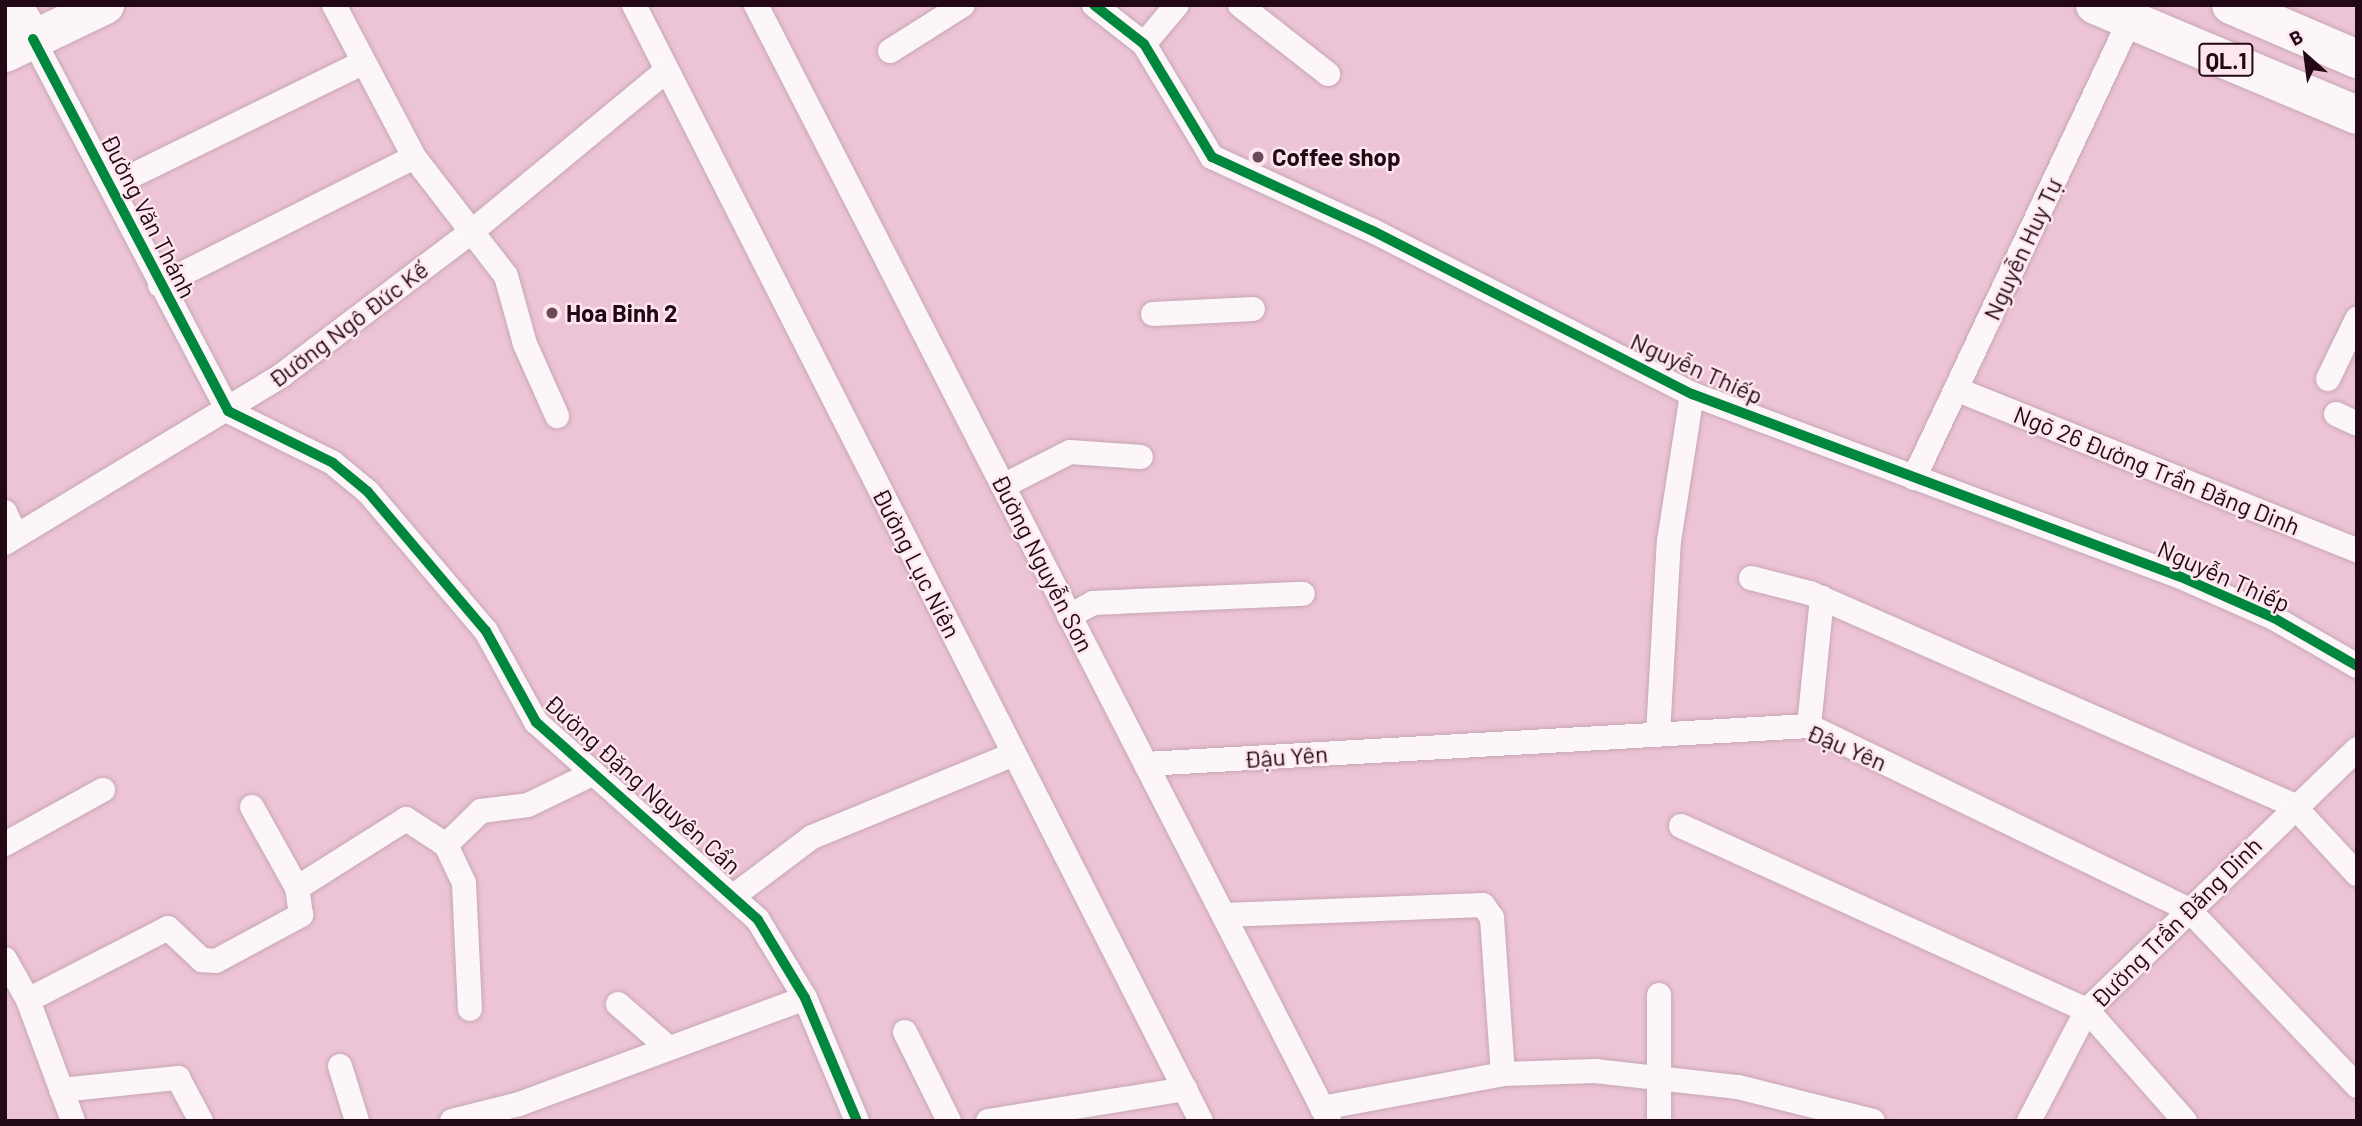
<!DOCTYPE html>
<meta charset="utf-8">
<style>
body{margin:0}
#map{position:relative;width:2362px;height:1126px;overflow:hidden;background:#edc4d6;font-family:Barlow,sans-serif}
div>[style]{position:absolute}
.roads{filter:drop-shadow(0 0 2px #c6a7b5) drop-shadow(0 0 2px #c6a7b5)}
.street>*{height:24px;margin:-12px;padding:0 12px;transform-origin:12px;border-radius:12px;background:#fcf6f9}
.primary>*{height:38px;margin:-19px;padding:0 19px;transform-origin:19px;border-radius:19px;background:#fcf6f9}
.cycleway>*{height:10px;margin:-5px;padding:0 5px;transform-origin:5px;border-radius:5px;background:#00873e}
.dots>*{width:19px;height:19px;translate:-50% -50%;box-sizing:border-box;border:4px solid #fee6ef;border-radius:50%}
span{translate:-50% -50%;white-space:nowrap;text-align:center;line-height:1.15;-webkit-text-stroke:5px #fee6ef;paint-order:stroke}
.shield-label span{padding:2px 5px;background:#fee6ef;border:2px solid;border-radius:5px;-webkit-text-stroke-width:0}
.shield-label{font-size:23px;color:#230916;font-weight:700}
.poi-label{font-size:24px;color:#230916;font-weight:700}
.left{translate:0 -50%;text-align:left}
.street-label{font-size:24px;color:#230916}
.frame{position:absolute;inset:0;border:7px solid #230916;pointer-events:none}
.north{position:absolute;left:2271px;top:21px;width:70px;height:70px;-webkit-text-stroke:5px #fee6ef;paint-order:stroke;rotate:332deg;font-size:19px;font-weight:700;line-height:28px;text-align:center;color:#230916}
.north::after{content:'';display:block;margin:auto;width:24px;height:32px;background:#230916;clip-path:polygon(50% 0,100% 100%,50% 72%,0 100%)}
</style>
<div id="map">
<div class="roads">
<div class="street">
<i style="left:334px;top:5px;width:172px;rotate:62.2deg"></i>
<i style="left:414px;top:157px;width:150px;rotate:52.3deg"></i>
<i style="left:506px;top:276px;width:71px;rotate:74.4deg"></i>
<i style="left:525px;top:344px;width:79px;rotate:66deg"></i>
<i style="left:634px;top:5px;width:1252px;rotate:63.07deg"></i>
<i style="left:756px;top:5px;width:1255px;rotate:62.82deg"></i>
<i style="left:1094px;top:5px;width:63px;rotate:38deg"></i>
<i style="left:1144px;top:44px;width:132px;rotate:59deg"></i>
<i style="left:1212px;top:157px;width:177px;rotate:24.7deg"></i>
<i style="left:1373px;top:231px;width:358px;rotate:27.1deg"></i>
<i style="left:1692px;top:394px;width:522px;rotate:20.52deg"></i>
<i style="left:2181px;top:577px;width:102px;rotate:23.8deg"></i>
<i style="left:2274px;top:618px;width:96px;rotate:30deg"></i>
<i style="left:1240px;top:5px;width:112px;rotate:38.1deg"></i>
<i style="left:33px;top:39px;width:420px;rotate:62.3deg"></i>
<i style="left:228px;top:411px;width:117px;rotate:26.3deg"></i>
<i style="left:333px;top:463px;width:45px;rotate:39.6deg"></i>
<i style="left:368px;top:492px;width:182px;rotate:49.7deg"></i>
<i style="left:486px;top:631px;width:104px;rotate:61.2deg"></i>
<i style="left:536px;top:722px;width:297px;rotate:41.7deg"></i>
<i style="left:758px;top:920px;width:91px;rotate:58.9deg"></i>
<i style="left:805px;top:998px;width:134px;rotate:67.1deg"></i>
<i style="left:1144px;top:44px;width:51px;rotate:-49.8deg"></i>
<i style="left:890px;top:51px;width:86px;rotate:-32.2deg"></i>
<i style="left:111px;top:186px;width:277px;rotate:-26.1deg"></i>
<i style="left:160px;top:285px;width:284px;rotate:-26.7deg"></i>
<i style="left:1153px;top:314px;width:100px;rotate:-2.9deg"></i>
<i style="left:2328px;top:379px;width:67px;rotate:-64.2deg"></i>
<i style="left:1958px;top:390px;width:430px;rotate:21.9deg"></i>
<i style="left:2336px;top:414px;width:23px;rotate:25deg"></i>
<i style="left:1914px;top:478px;width:506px;rotate:-64.75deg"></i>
<i style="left:1003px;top:486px;width:75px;rotate:-26.9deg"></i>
<i style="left:1070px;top:452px;width:71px;rotate:4deg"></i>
<i style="left:5px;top:512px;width:26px;rotate:65deg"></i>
<i style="left:5px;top:543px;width:324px;rotate:-31.2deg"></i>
<i style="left:282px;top:375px;width:236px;rotate:-37.1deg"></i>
<i style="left:470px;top:233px;width:254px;rotate:-39.6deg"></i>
<i style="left:1751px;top:578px;width:61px;rotate:14.3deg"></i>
<i style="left:1810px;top:593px;width:527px;rotate:23.7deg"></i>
<i style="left:2293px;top:805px;width:94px;rotate:47.2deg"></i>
<i style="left:1069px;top:616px;width:27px;rotate:-28deg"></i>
<i style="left:1093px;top:603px;width:210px;rotate:-2.5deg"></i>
<i style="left:1809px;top:726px;width:129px;rotate:-84.2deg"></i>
<i style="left:1658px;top:735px;width:194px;rotate:-86.8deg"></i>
<i style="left:1669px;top:541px;width:149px;rotate:-81.1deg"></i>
<i style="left:1146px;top:764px;width:664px;rotate:-3.28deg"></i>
<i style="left:1809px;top:726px;width:421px;rotate:25.8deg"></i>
<i style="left:2188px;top:909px;width:245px;rotate:46.3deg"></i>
<i style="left:252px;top:807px;width:93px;rotate:60.9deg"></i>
<i style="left:1681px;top:826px;width:446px;rotate:24.4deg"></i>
<i style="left:2087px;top:1010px;width:148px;rotate:48.6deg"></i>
<i style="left:5px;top:844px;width:112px;rotate:-28.9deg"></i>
<i style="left:446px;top:845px;width:49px;rotate:-44.2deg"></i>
<i style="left:481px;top:811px;width:47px;rotate:-7.3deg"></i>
<i style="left:528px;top:805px;width:73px;rotate:-25.9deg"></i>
<i style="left:735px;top:895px;width:96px;rotate:-37deg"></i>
<i style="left:812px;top:837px;width:218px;rotate:-22.3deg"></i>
<i style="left:1224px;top:915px;width:259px;rotate:-2.2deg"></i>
<i style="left:1483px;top:905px;width:16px;rotate:55deg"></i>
<i style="left:1492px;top:918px;width:156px;rotate:86deg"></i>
<i style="left:5px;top:959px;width:47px;rotate:60.7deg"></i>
<i style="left:28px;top:1000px;width:129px;rotate:69.6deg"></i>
<i style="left:28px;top:1000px;width:157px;rotate:-27.2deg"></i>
<i style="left:168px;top:928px;width:47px;rotate:43.3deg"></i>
<i style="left:202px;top:960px;width:14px;rotate:4deg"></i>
<i style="left:216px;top:961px;width:97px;rotate:-28.4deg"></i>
<i style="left:301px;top:915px;width:27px;rotate:-98deg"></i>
<i style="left:297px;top:888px;width:129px;rotate:-32.3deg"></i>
<i style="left:406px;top:819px;width:48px;rotate:33deg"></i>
<i style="left:446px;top:845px;width:42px;rotate:64.7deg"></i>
<i style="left:464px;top:883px;width:126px;rotate:87.3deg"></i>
<i style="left:618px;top:1004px;width:62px;rotate:41.1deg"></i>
<i style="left:905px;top:1032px;width:99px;rotate:63.7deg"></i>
<i style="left:340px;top:1066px;width:58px;rotate:72.8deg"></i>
<i style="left:61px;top:1090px;width:118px;rotate:-5.9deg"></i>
<i style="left:178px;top:1078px;width:49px;rotate:61.9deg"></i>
<i style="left:1322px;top:1108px;width:184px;rotate:-10.6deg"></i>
<i style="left:1503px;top:1074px;width:92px;rotate:-1.9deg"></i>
<i style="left:1595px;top:1071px;width:144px;rotate:6.4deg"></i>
<i style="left:1738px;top:1087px;width:139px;rotate:14.1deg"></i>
<i style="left:452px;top:1121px;width:69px;rotate:-14.2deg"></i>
<i style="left:519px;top:1104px;width:305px;rotate:-20.3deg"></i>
<i style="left:988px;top:1121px;width:200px;rotate:-9.2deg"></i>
<i style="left:1659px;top:1121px;width:126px;rotate:-90deg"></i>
<i style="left:2029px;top:1121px;width:125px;rotate:-62.4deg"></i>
<i style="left:2087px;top:1010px;width:376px;rotate:-44deg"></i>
</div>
<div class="primary">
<i style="left:13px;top:5px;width:39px;rotate:60deg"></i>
<i style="left:2095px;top:5px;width:284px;rotate:22.8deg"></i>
<i style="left:2231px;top:5px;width:137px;rotate:23.2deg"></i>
<i style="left:5px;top:53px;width:111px;rotate:-25.6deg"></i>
</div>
</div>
<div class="cycleway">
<i style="left:1094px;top:5px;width:63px;rotate:38deg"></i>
<i style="left:1144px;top:44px;width:132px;rotate:59deg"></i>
<i style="left:1212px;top:157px;width:177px;rotate:24.7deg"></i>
<i style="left:1373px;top:231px;width:358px;rotate:27.1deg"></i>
<i style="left:1692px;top:394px;width:522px;rotate:20.52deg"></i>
<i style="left:2181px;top:577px;width:102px;rotate:23.8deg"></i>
<i style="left:2274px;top:618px;width:96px;rotate:30deg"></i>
<i style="left:33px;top:39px;width:420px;rotate:62.3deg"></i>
<i style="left:228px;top:411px;width:117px;rotate:26.3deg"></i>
<i style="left:333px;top:463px;width:45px;rotate:39.6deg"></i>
<i style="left:368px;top:492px;width:182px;rotate:49.7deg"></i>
<i style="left:486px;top:631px;width:104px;rotate:61.2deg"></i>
<i style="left:536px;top:722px;width:297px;rotate:41.7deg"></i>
<i style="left:758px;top:920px;width:91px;rotate:58.9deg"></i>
<i style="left:805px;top:998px;width:134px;rotate:67.1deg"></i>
</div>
<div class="dots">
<i style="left:1258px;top:157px;background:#6a4a59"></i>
<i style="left:552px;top:313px;background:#6a4a59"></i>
</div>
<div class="shield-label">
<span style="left:2226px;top:60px">QL.1</span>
</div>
<div class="poi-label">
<span class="left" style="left:1272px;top:157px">Coffee shop</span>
<span class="left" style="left:566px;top:313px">Hoa Binh 2</span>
</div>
<div class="street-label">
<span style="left:149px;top:216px;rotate:63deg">Đường Văn Thánh</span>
<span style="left:2022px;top:249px;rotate:-65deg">Nguyễn Huy Tự</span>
<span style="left:348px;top:324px;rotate:-37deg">Đường Ngô Đức Kế</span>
<span style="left:1697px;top:368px;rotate:24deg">Nguyễn Thiếp</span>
<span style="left:2157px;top:470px;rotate:22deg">Ngõ 26 Đường Trần Đăng Dinh</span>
<span style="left:917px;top:563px;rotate:63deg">Đường Lục Niên</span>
<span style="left:1043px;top:563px;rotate:63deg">Đường Nguyễn Sơn</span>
<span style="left:2224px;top:576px;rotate:24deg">Nguyễn Thiếp</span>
<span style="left:1847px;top:747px;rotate:23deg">Đậu Yên</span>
<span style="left:1286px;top:756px;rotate:-4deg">Đậu Yên</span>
<span style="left:643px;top:784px;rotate:42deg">Đường Đặng Nguyên Cẩn</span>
<span style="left:2176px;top:922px;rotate:-45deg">Đường Trần Đăng Dinh</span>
</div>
<div class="frame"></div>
<div class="north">B</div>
</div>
